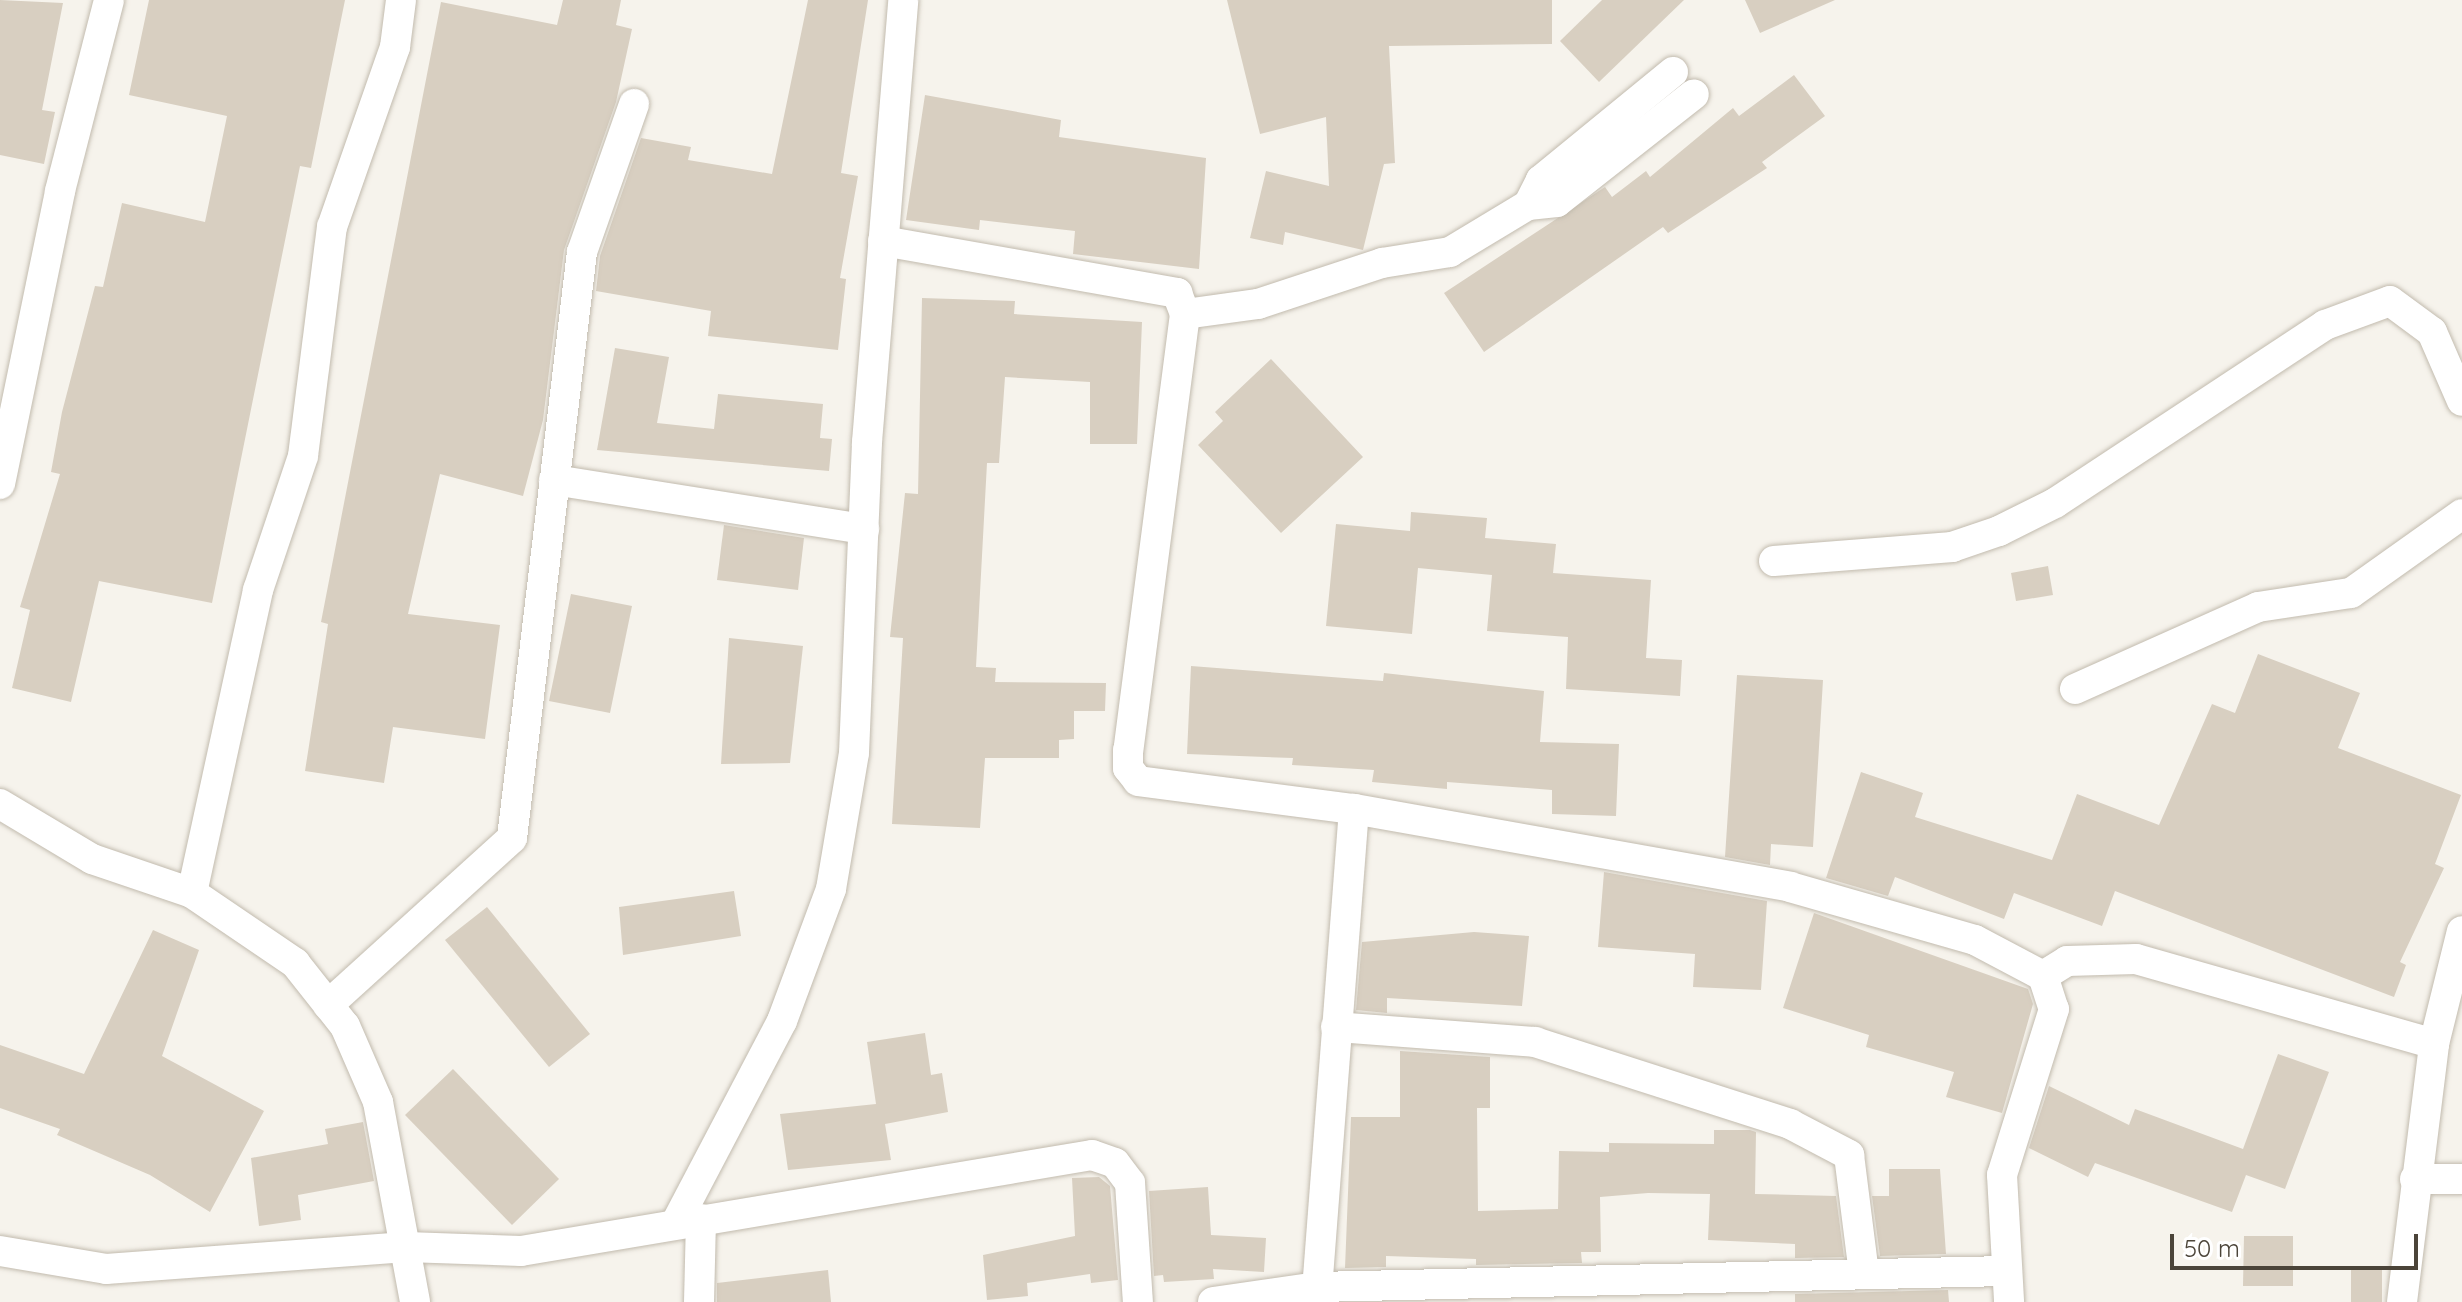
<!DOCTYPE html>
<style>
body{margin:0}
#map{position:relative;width:2462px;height:1302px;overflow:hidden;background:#f6f3ec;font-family:Quicksand,sans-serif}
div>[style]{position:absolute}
.building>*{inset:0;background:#d8cfc1}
.roads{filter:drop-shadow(0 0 2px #c2bbae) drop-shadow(0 0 2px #c2bbae)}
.minor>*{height:30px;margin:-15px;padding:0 15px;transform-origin:15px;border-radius:15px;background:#fff}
span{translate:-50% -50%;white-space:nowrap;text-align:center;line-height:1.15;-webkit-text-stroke:8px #fff;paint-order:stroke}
.scale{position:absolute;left:2170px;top:1234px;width:248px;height:36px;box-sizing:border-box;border:4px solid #4b4439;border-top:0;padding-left:10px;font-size:24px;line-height:28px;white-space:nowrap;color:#4b4439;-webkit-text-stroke:6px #fff;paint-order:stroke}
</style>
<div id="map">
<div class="building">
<i style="clip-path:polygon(0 0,63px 3px,42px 110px,55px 112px,44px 164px,0 155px)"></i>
<i style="clip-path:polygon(149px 0,345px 0,311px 168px,300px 166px,212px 603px,99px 581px,71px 702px,12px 688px,30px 610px,20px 607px,60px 474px,51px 472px,62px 412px,95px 286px,103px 287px,122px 203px,205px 222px,227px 116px,129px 95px)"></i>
<i style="clip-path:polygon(563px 0,621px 0,616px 25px,632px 29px,616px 102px,564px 250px,543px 420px,523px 496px,440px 474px,408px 614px,500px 625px,485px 739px,393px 727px,384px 783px,305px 771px,328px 624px,321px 622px,441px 2px,557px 25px)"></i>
<i style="clip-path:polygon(808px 0,868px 0,841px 173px,858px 176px,840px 278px,846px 279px,838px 350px,708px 336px,711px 311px,596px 291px,600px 256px,641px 138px,691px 147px,688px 160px,772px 174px)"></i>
<i style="clip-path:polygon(1227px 0,1552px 0,1552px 44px,1389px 46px,1395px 163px,1384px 164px,1363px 250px,1285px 232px,1283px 245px,1250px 238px,1266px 171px,1329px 186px,1326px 117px,1260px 134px)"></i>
<i style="clip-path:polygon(1602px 0,1684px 0,1599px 82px,1560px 41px)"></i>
<i style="clip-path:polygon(1745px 0,1835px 0,1760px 33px)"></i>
<i style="clip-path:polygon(1794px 75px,1825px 116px,1762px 162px,1767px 168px,1668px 233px,1663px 227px,1484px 352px,1444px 293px,1605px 187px,1612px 197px,1646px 171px,1650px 177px,1733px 108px,1739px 116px)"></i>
<i style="clip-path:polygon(925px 95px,1061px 120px,1059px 137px,1206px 158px,1199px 269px,1073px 254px,1075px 231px,980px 220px,979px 230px,906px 220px)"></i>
<i style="clip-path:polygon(922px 298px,1015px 301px,1014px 314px,1142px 322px,1137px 444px,1090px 444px,1090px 382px,1005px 377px,999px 463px,987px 463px,976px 667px,996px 668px,995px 682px,1106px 683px,1105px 711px,1074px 711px,1074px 739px,1059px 740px,1059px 758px,985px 758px,980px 828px,892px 824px,903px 638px,890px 637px,905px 493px,918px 494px)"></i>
<i style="clip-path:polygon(615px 348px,669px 357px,657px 423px,714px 429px,718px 394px,823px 404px,820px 438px,832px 439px,829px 471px,597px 450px)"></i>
<i style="clip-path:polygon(1271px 359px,1363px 457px,1281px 533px,1198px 445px,1223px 421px,1215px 412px)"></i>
<i style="clip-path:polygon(1411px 512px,1487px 518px,1485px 538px,1556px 544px,1553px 573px,1651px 580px,1646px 658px,1682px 660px,1680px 696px,1566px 689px,1568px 637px,1487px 631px,1492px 575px,1418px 568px,1412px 634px,1326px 626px,1336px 524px,1410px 531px)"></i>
<i style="clip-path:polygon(724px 525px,804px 538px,798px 590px,717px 580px)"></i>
<i style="clip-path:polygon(2048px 566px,2053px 595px,2016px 601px,2011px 573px)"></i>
<i style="clip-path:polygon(571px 594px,632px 606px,610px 713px,549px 701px)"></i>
<i style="clip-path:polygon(729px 638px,803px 646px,790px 763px,721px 764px)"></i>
<i style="clip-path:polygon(2258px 654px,2360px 693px,2338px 748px,2461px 795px,2435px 864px,2444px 868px,2400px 962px,2406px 965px,2394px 997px,2115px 891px,2102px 926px,2014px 893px,2004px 919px,1895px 877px,1888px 896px,1826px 878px,1861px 772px,1923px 793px,1915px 817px,2052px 860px,2077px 794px,2159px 825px,2212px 704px,2235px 713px)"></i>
<i style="clip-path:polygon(1191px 666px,1383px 681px,1384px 673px,1544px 691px,1540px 742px,1619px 744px,1616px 816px,1552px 814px,1552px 790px,1447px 782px,1447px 789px,1372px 782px,1374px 770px,1292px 765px,1293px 758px,1187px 754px)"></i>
<i style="clip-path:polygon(1737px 675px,1823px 680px,1813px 847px,1771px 844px,1770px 865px,1725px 857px)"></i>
<i style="clip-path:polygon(1604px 872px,1767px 901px,1761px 990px,1693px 987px,1695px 954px,1598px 947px)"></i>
<i style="clip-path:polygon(734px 891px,741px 936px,623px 955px,619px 907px)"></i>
<i style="clip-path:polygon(487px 907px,590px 1034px,549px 1067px,445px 940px)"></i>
<i style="clip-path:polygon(1814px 913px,2028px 989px,2033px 1004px,2002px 1113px,1946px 1097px,1954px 1072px,1866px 1047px,1869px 1035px,1783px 1008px)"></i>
<i style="clip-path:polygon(153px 930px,199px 950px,162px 1056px,264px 1111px,210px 1212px,150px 1175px,57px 1135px,60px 1129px,0 1108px,0 1045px,84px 1074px)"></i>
<i style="clip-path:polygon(1474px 932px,1529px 936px,1522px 1006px,1387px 998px,1387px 1013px,1356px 1010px,1362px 942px)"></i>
<i style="clip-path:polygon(925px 1033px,931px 1075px,942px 1073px,948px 1112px,885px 1124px,891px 1160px,788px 1170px,780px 1114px,876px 1104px,867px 1042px)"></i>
<i style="clip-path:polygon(1400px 1051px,1490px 1057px,1490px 1108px,1477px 1108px,1478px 1211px,1558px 1209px,1559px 1151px,1609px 1152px,1609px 1143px,1714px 1144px,1714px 1130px,1750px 1130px,1756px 1132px,1755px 1194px,1836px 1196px,1844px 1257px,1795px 1258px,1795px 1244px,1708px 1240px,1710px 1194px,1648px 1193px,1600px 1197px,1601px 1252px,1581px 1252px,1582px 1263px,1476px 1265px,1476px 1259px,1386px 1256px,1386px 1267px,1345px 1268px,1351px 1117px,1400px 1117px)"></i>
<i style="clip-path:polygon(2278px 1054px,2329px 1072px,2285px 1189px,2246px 1175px,2232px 1212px,2095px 1163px,2088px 1177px,2029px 1148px,2049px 1086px,2129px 1125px,2135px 1109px,2243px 1149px)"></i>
<i style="clip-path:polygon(453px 1069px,559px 1179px,512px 1225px,405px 1115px)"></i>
<i style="clip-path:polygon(363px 1122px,374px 1181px,298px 1195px,301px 1220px,259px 1226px,251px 1158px,328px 1144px,325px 1129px)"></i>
<i style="clip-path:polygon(1889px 1169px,1940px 1169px,1946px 1254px,1880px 1256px,1872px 1196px,1889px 1196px)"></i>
<i style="clip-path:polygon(1072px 1178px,1099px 1177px,1110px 1186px,1118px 1280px,1091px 1283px,1090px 1274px,1027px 1283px,1028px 1296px,987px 1300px,983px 1255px,1075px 1236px)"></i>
<i style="clip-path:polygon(1208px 1187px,1211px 1235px,1266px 1238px,1264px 1272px,1213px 1269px,1214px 1279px,1164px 1282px,1163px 1275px,1154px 1276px,1149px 1191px)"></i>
<i style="clip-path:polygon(2244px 1236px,2293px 1236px,2293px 1286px,2243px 1286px)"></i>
<i style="clip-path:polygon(828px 1270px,831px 1302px,717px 1302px,717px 1283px)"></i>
<i style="clip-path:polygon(2351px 1270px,2382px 1270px,2382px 1302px,2351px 1302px)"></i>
<i style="clip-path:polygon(1948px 1290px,1949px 1302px,1795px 1302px,1795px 1294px)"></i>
</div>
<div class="roads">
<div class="minor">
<i style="left:1673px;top:72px;width:171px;rotate:140.7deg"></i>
<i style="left:1541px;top:180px;width:28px;rotate:117deg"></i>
<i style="left:1528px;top:205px;width:29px;rotate:-6deg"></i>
<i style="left:1557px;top:202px;width:174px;rotate:-38.2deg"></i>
<i style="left:883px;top:241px;width:299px;rotate:10deg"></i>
<i style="left:1177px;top:293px;width:22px;rotate:69deg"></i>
<i style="left:1185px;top:314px;width:440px;rotate:97.4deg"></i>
<i style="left:1128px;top:750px;width:18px;rotate:90deg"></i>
<i style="left:1128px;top:768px;width:16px;rotate:52deg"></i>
<i style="left:1138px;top:781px;width:218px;rotate:7.4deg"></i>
<i style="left:1354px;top:809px;width:443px;rotate:10.1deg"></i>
<i style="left:1790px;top:887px;width:192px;rotate:16deg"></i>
<i style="left:1975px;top:940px;width:77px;rotate:27.9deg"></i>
<i style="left:2043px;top:976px;width:35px;rotate:72deg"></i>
<i style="left:2054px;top:1009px;width:174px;rotate:107.4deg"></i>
<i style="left:2002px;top:1175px;width:127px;rotate:86.8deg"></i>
<i style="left:1185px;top:314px;width:74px;rotate:-7.8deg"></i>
<i style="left:1258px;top:304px;width:131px;rotate:-18.3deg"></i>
<i style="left:1382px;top:263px;width:69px;rotate:-9.2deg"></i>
<i style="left:1450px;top:252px;width:91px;rotate:-31.1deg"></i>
<i style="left:554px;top:480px;width:314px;rotate:9deg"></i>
<i style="left:0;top:484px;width:299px;rotate:-78.4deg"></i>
<i style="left:60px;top:191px;width:197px;rotate:-75.6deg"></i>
<i style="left:1774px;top:561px;width:179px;rotate:-4.5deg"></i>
<i style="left:1952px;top:547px;width:50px;rotate:-18.8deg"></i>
<i style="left:1999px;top:531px;width:63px;rotate:-26.6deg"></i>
<i style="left:2055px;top:503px;width:323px;rotate:-33.4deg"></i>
<i style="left:2325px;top:325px;width:69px;rotate:-20.3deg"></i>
<i style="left:2390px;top:301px;width:52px;rotate:36.4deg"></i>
<i style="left:2432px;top:332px;width:75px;rotate:66.5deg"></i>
<i style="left:2075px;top:689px;width:201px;rotate:-24.1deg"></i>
<i style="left:2258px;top:607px;width:94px;rotate:-8.6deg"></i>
<i style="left:2351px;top:593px;width:136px;rotate:-35.4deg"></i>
<i style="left:0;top:804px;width:107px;rotate:30.9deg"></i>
<i style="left:92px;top:859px;width:106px;rotate:18.8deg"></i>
<i style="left:192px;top:893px;width:125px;rotate:34.2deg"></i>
<i style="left:295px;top:963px;width:80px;rotate:51.6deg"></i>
<i style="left:345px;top:1026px;width:83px;rotate:66.5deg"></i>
<i style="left:378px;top:1102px;width:203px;rotate:79.5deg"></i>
<i style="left:1354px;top:809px;width:479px;rotate:94.4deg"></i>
<i style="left:1317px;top:1287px;width:690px;rotate:-1.33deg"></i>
<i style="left:192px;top:893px;width:310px;rotate:-77.7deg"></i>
<i style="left:258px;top:590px;width:141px;rotate:-71.4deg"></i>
<i style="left:303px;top:456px;width:231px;rotate:-82.8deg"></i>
<i style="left:332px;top:227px;width:191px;rotate:-70.7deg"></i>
<i style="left:395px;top:47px;width:47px;rotate:-82.7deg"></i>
<i style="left:2043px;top:976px;width:28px;rotate:-32deg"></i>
<i style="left:2067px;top:961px;width:69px;rotate:-1.7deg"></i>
<i style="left:2136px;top:959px;width:310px;rotate:15.9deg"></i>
<i style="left:328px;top:1005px;width:248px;rotate:-42.2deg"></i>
<i style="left:512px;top:838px;width:590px;rotate:-83.19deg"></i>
<i style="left:582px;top:252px;width:157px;rotate:-70.6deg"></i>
<i style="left:1336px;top:1027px;width:200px;rotate:4.3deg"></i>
<i style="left:1535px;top:1042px;width:268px;rotate:17.8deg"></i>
<i style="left:1790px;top:1124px;width:67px;rotate:27.7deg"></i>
<i style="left:1849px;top:1155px;width:120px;rotate:82.8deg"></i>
<i style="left:2415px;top:1179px;width:47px"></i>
<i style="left:677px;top:1221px;width:226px;rotate:-62.3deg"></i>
<i style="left:782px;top:1021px;width:141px;rotate:-69.6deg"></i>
<i style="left:831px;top:889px;width:138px;rotate:-80.4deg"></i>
<i style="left:854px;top:753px;width:311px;rotate:-87.6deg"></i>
<i style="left:867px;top:442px;width:443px;rotate:-85.3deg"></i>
<i style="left:0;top:1251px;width:108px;rotate:9.6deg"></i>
<i style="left:106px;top:1269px;width:301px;rotate:-4.2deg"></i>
<i style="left:406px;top:1247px;width:115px;rotate:2deg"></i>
<i style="left:521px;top:1251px;width:579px;rotate:-9.54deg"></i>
<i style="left:1092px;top:1155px;width:24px;rotate:19deg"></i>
<i style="left:1115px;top:1163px;width:25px;rotate:53deg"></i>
<i style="left:1130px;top:1183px;width:119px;rotate:86.2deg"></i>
<i style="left:699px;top:1302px;width:83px;rotate:-88.6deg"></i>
<i style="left:1213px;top:1302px;width:105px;rotate:-8.2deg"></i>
<i style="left:1317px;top:1287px;width:15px;rotate:94deg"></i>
<i style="left:2402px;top:1302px;width:260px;rotate:-82.9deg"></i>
<i style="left:2434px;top:1044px;width:116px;rotate:-76.1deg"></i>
</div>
</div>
<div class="scale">50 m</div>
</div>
